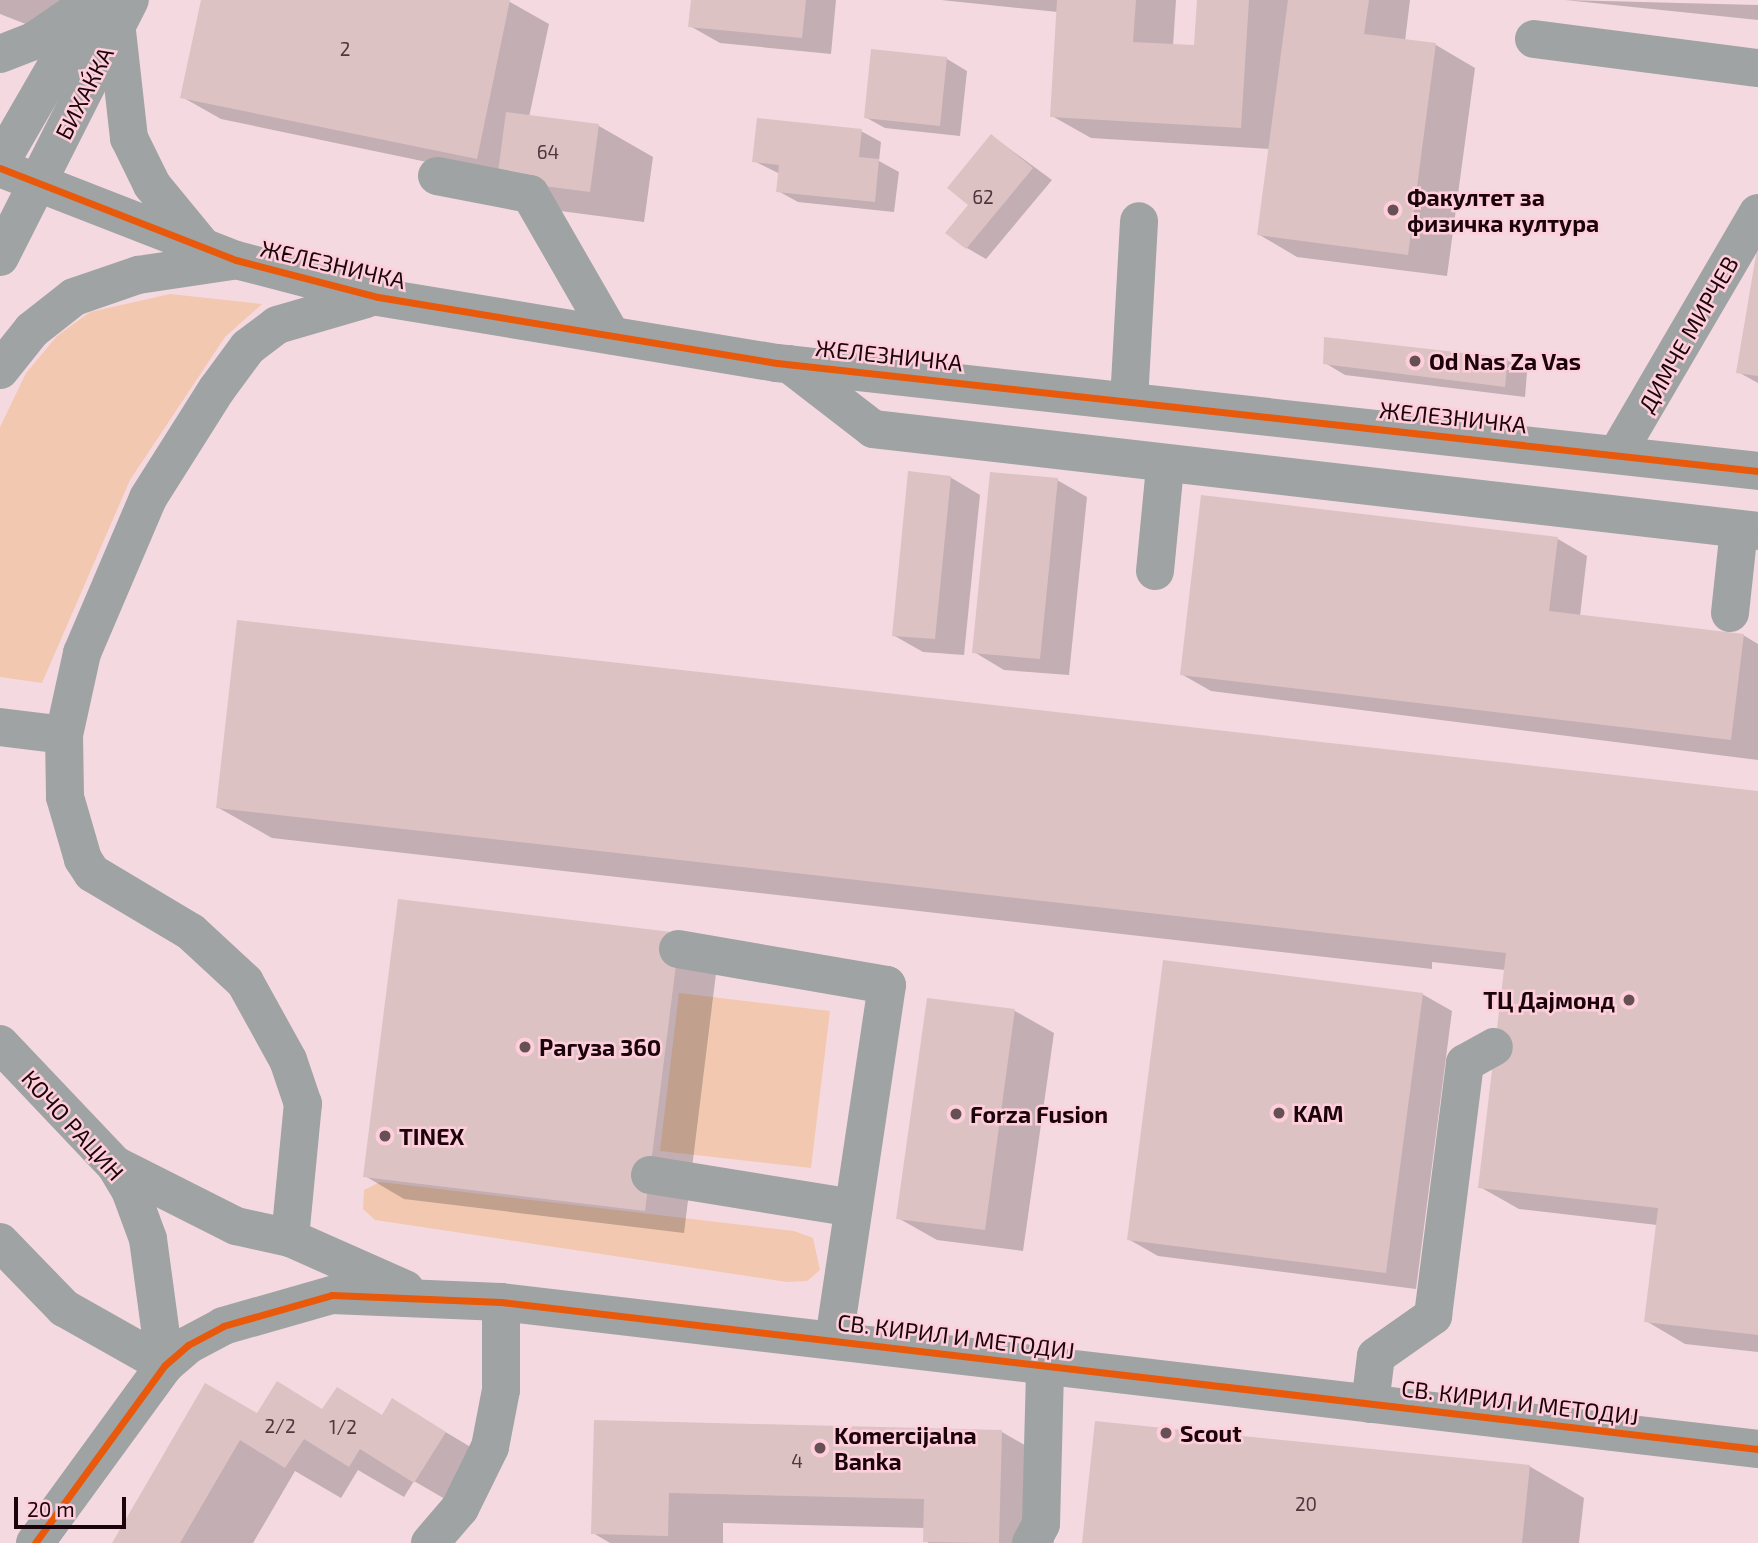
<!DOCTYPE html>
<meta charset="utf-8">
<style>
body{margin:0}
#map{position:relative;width:1758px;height:1543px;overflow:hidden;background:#f4dae0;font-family:"Exo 2",sans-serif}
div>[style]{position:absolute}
.green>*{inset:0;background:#f2c8b1}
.shadow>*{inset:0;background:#0003}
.building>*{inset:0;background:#ddc2c4}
.minor>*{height:38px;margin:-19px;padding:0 19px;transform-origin:19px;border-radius:19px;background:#a0a3a3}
.cycleway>*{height:7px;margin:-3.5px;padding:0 3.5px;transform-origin:3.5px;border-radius:3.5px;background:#e8590c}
.dots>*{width:19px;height:19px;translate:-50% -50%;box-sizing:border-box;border:4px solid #fecfdb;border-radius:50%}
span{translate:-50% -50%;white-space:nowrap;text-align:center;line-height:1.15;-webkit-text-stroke:5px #fecfdb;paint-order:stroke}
.number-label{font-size:19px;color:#4e363c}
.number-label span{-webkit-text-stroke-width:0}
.street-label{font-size:23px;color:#1b040b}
.poi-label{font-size:23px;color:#1b040b;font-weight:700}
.left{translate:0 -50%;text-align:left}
.right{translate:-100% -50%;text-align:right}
.scale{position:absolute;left:14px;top:1497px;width:112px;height:32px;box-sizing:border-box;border:4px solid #1b040b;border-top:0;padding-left:9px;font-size:21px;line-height:24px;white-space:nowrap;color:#1b040b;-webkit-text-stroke:5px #fecfdb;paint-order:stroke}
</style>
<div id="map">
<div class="green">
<i style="clip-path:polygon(170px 294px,262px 304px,225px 337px,130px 480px,42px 683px,0 677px,0 427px,26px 373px,57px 336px,90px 312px)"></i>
<i style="clip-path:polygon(679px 993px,830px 1011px,811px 1168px,660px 1151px)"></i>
<i style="clip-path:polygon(380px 1182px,794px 1231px,813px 1238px,820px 1270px,807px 1281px,787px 1282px,375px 1220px,363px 1209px,364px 1190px)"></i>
</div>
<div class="shadow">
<i style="clip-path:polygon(0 0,73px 0,59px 37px,0 14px)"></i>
<i style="clip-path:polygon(202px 0,510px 2px,549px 24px,529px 117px,599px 126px,653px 157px,644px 222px,553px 210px,499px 177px,221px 119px,182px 97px)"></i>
<i style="clip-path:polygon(693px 0,836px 0,831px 54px,720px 43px,690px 26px)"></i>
<i style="clip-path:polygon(941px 0,1176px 0,1173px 46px,1196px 47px,1199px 0,1410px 0,1405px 41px,1436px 45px,1475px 68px,1447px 276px,1297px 257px,1258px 234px,1270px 149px,1091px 138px,1052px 116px,1058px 12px)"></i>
<i style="clip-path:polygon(1565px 0,1758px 5px,1758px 20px)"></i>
<i style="clip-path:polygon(873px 51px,947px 59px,967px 71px,960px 136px,885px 128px,865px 117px)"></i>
<i style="clip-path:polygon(861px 131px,881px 142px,879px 161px,899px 172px,894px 212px,798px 202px,778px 191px,780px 174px,754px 161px)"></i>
<i style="clip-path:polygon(992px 136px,1052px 180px,986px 259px,967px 248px,971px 205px)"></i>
<i style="clip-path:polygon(1758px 251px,1758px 383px,1738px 372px)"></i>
<i style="clip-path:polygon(1507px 360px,1527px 372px,1525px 397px,1345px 375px,1325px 363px)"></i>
<i style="clip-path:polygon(950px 477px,980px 495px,964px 655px,923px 652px,893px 635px)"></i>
<i style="clip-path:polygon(1057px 480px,1087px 497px,1069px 675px,1004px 670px,974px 652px)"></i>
<i style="clip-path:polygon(1558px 539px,1587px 556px,1580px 616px,1743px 635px,1758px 644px,1758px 760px,1211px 691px,1181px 674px)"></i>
<i style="clip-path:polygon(1758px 792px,1758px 1352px,1685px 1344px,1646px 1321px,1657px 1225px,1519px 1209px,1480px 1187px,1505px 970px,1432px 962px,1432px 969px,272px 838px,217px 807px)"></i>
<i style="clip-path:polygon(400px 901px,718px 957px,684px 1233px,404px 1199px,365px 1176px)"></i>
<i style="clip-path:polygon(1422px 994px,1452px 1011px,1416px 1289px,1158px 1256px,1128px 1239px)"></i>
<i style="clip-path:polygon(928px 1000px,1015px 1011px,1054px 1033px,1023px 1251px,937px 1240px,898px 1218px)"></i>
<i style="clip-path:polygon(337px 1389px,383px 1416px,392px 1400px,499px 1464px,469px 1513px,414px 1481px,404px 1497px,358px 1470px,341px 1498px,295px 1471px,253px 1543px,114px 1543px,257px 1415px,323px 1410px)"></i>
<i style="clip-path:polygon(596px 1422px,1002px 1432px,1056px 1463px,1054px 1543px,928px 1543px,925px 1528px,723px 1523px,723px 1543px,610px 1543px,593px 1533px)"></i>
<i style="clip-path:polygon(1529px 1466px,1584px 1498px,1579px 1543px,1084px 1543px)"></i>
</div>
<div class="building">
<i style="clip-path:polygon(201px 0,510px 0,477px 159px,180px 98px)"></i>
<i style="clip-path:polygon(691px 0,806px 0,802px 38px,688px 27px)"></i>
<i style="clip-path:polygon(1057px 0,1136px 0,1133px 42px,1194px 45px,1197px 0,1249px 0,1241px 128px,1050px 117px)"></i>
<i style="clip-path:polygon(1288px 0,1369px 0,1364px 34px,1436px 43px,1408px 255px,1257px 235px)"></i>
<i style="clip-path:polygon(871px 49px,947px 57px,940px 126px,864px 118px)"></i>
<i style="clip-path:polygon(506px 112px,599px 124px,590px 192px,497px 180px)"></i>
<i style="clip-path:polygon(757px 118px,862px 129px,859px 157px,879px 159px,875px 202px,776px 192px,779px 165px,752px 162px)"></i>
<i style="clip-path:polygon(991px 134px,1033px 168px,966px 249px,945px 233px,968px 205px,947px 188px)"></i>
<i style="clip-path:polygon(1757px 249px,1758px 250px,1758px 376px,1736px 373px)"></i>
<i style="clip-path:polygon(1324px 337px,1508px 358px,1505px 387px,1323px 364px)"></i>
<i style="clip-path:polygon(908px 471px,951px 476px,935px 639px,892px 636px)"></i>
<i style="clip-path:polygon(990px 472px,1058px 478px,1040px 659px,972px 653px)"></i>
<i style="clip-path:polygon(1201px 495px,1558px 537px,1549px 611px,1744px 634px,1731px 740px,1180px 675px)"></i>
<i style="clip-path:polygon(237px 620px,1758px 791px,1758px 1335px,1644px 1322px,1658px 1208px,1478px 1188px,1506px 953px,216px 808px)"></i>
<i style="clip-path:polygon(398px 899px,680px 933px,645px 1211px,363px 1177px)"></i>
<i style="clip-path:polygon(1163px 960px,1423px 993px,1386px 1273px,1127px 1240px)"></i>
<i style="clip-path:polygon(927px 998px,1015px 1009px,985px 1230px,896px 1219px)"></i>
<i style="clip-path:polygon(277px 1381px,322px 1409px,337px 1387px,382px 1415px,392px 1398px,446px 1432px,414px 1483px,360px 1449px,349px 1467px,304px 1439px,285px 1468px,240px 1440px,180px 1543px,112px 1543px,205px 1383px,257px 1413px)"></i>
<i style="clip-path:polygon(594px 1420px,1002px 1430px,999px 1543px,923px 1542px,924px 1499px,669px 1493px,668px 1536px,591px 1534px)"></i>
<i style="clip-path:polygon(1095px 1421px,1530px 1465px,1522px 1543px,1082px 1543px)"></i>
</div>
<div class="minor">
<i style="left:117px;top:31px;width:108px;rotate:83.6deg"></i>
<i style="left:129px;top:138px;width:52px;rotate:63.9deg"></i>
<i style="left:152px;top:185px;width:80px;rotate:50.6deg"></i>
<i style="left:1534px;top:39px;width:226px;rotate:7.4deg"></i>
<i style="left:0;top:54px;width:36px;rotate:-21deg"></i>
<i style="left:34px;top:41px;width:58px;rotate:-34.5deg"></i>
<i style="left:0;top:163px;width:188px;rotate:-60deg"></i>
<i style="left:0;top:168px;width:253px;rotate:21.3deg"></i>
<i style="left:236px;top:260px;width:147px;rotate:14.6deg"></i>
<i style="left:378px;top:297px;width:404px;rotate:9.4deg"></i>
<i style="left:777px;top:363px;width:987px;rotate:6.28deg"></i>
<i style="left:437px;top:176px;width:95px;rotate:11deg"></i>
<i style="left:530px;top:194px;width:163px;rotate:60.1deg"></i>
<i style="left:0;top:257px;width:288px;rotate:-63.2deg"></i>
<i style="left:789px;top:364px;width:106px;rotate:37.7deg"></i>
<i style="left:873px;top:429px;width:891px;rotate:6.57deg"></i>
<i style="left:0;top:370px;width:51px;rotate:-51.3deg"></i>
<i style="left:32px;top:330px;width:53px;rotate:-38.2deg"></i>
<i style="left:74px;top:297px;width:68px;rotate:-19deg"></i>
<i style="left:138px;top:275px;width:95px;rotate:-8.5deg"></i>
<i style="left:1129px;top:401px;width:180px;rotate:-86.8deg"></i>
<i style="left:1617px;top:454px;width:279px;rotate:-59.7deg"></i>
<i style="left:1155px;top:571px;width:104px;rotate:-84.5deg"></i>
<i style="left:1730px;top:613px;width:84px;rotate:-83.9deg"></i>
<i style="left:0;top:727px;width:64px;rotate:7.1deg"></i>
<i style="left:678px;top:949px;width:212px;rotate:9.8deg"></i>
<i style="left:887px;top:985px;width:359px;rotate:98.5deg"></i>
<i style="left:0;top:1044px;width:167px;rotate:46.5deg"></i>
<i style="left:115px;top:1165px;width:29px;rotate:59deg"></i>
<i style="left:130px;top:1190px;width:52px;rotate:69.8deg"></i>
<i style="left:148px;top:1239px;width:127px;rotate:82.3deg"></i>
<i style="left:115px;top:1165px;width:136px;rotate:26.8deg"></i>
<i style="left:236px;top:1226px;width:55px;rotate:12.5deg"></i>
<i style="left:290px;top:1238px;width:126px;rotate:23.9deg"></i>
<i style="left:650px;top:1175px;width:206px;rotate:9.2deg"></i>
<i style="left:290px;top:1238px;width:135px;rotate:-84.5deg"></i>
<i style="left:303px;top:1104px;width:46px;rotate:-108.8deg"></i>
<i style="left:288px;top:1060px;width:89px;rotate:-118.9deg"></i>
<i style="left:245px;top:982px;width:74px;rotate:-137.2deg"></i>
<i style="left:191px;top:932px;width:115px;rotate:-149.2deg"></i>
<i style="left:92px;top:873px;width:17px;rotate:-123deg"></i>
<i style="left:83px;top:859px;width:65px;rotate:-106.2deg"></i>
<i style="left:65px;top:797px;width:62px;rotate:-90.9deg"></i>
<i style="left:64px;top:735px;width:84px;rotate:-77.6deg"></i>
<i style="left:82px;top:653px;width:168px;rotate:-66.9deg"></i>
<i style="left:148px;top:498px;width:129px;rotate:-57.7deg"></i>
<i style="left:217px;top:389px;width:52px;rotate:-53.6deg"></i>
<i style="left:248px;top:347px;width:36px;rotate:-37deg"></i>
<i style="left:277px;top:325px;width:93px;rotate:-16.3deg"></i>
<i style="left:0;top:1242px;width:92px;rotate:45.9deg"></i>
<i style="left:64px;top:1308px;width:116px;rotate:29.4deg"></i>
<i style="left:1370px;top:1404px;width:48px;rotate:-82.9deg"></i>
<i style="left:1376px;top:1356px;width:70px;rotate:-35.1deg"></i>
<i style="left:1433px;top:1316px;width:255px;rotate:-82.8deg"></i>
<i style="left:1465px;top:1063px;width:33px;rotate:-29deg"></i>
<i style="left:35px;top:1543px;width:220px;rotate:-53.9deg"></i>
<i style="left:165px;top:1365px;width:30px;rotate:-41deg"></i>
<i style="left:188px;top:1345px;width:40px;rotate:-28deg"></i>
<i style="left:223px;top:1326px;width:113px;rotate:-15.9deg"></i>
<i style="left:332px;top:1295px;width:169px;rotate:2.4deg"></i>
<i style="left:501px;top:1302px;width:1266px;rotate:6.67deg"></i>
<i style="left:430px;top:1543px;width:46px;rotate:-49.4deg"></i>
<i style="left:460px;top:1508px;width:68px;rotate:-63.8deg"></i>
<i style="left:490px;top:1447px;width:58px;rotate:-79.1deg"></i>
<i style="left:501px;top:1390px;width:88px;rotate:-90deg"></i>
<i style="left:1031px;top:1543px;width:21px;rotate:-62deg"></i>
<i style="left:1041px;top:1524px;width:157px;rotate:-88.5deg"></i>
</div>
<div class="cycleway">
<i style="left:0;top:168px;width:253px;rotate:21.3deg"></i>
<i style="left:236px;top:260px;width:147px;rotate:14.6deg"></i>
<i style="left:378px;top:297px;width:404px;rotate:9.4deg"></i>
<i style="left:777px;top:363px;width:987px;rotate:6.28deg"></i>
<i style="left:35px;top:1543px;width:220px;rotate:-53.9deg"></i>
<i style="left:165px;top:1365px;width:30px;rotate:-41deg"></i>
<i style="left:188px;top:1345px;width:40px;rotate:-28deg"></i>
<i style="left:223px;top:1326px;width:113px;rotate:-15.9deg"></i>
<i style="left:332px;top:1295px;width:169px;rotate:2.4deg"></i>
<i style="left:501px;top:1302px;width:1266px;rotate:6.67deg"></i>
</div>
<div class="dots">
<i style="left:1393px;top:210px;background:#674f56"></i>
<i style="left:1415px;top:361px;background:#674f56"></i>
<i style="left:1629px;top:1000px;background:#674f56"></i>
<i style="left:525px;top:1047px;background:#674f56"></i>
<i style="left:1279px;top:1113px;background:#674f56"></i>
<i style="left:956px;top:1114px;background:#674f56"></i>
<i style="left:385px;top:1136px;background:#674f56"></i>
<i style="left:1166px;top:1433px;background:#674f56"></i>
<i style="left:820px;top:1448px;background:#674f56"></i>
</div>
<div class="number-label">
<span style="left:345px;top:49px">2</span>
<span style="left:548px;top:152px">64</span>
<span style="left:983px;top:197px">62</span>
<span style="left:280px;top:1426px">2/2</span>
<span style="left:343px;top:1427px">1/2</span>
<span style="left:797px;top:1461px">4</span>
<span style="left:1306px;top:1504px">20</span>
</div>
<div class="street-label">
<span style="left:84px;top:93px;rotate:-63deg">БИХАЌКА</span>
<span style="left:333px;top:264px;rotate:13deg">ЖЕЛЕЗНИЧКА</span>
<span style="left:1688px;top:334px;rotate:-60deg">ДИМЧЕ МИРЧЕВ</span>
<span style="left:889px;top:355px;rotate:6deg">ЖЕЛЕЗНИЧКА</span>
<span style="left:1453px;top:417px;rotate:6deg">ЖЕЛЕЗНИЧКА</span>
<span style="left:73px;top:1125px;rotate:48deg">КОЧО РАЦИН</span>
<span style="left:956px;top:1336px;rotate:7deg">СВ. КИРИЛ И МЕТОДИЈ</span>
<span style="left:1520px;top:1402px;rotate:7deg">СВ. КИРИЛ И МЕТОДИЈ</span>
</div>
<div class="poi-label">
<span class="left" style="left:1407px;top:210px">Факултет за<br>физичка култура</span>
<span class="left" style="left:1429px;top:361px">Od Nas Za Vas</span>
<span class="right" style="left:1615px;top:1000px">ТЦ Дајмонд</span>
<span class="left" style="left:539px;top:1047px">Рагуза 360</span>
<span class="left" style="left:1293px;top:1113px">KAM</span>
<span class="left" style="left:970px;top:1114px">Forza Fusion</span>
<span class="left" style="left:399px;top:1136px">TINEX</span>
<span class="left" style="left:1180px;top:1433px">Scout</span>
<span class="left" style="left:834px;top:1448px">Komercijalna<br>Banka</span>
</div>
<div class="scale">20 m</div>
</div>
